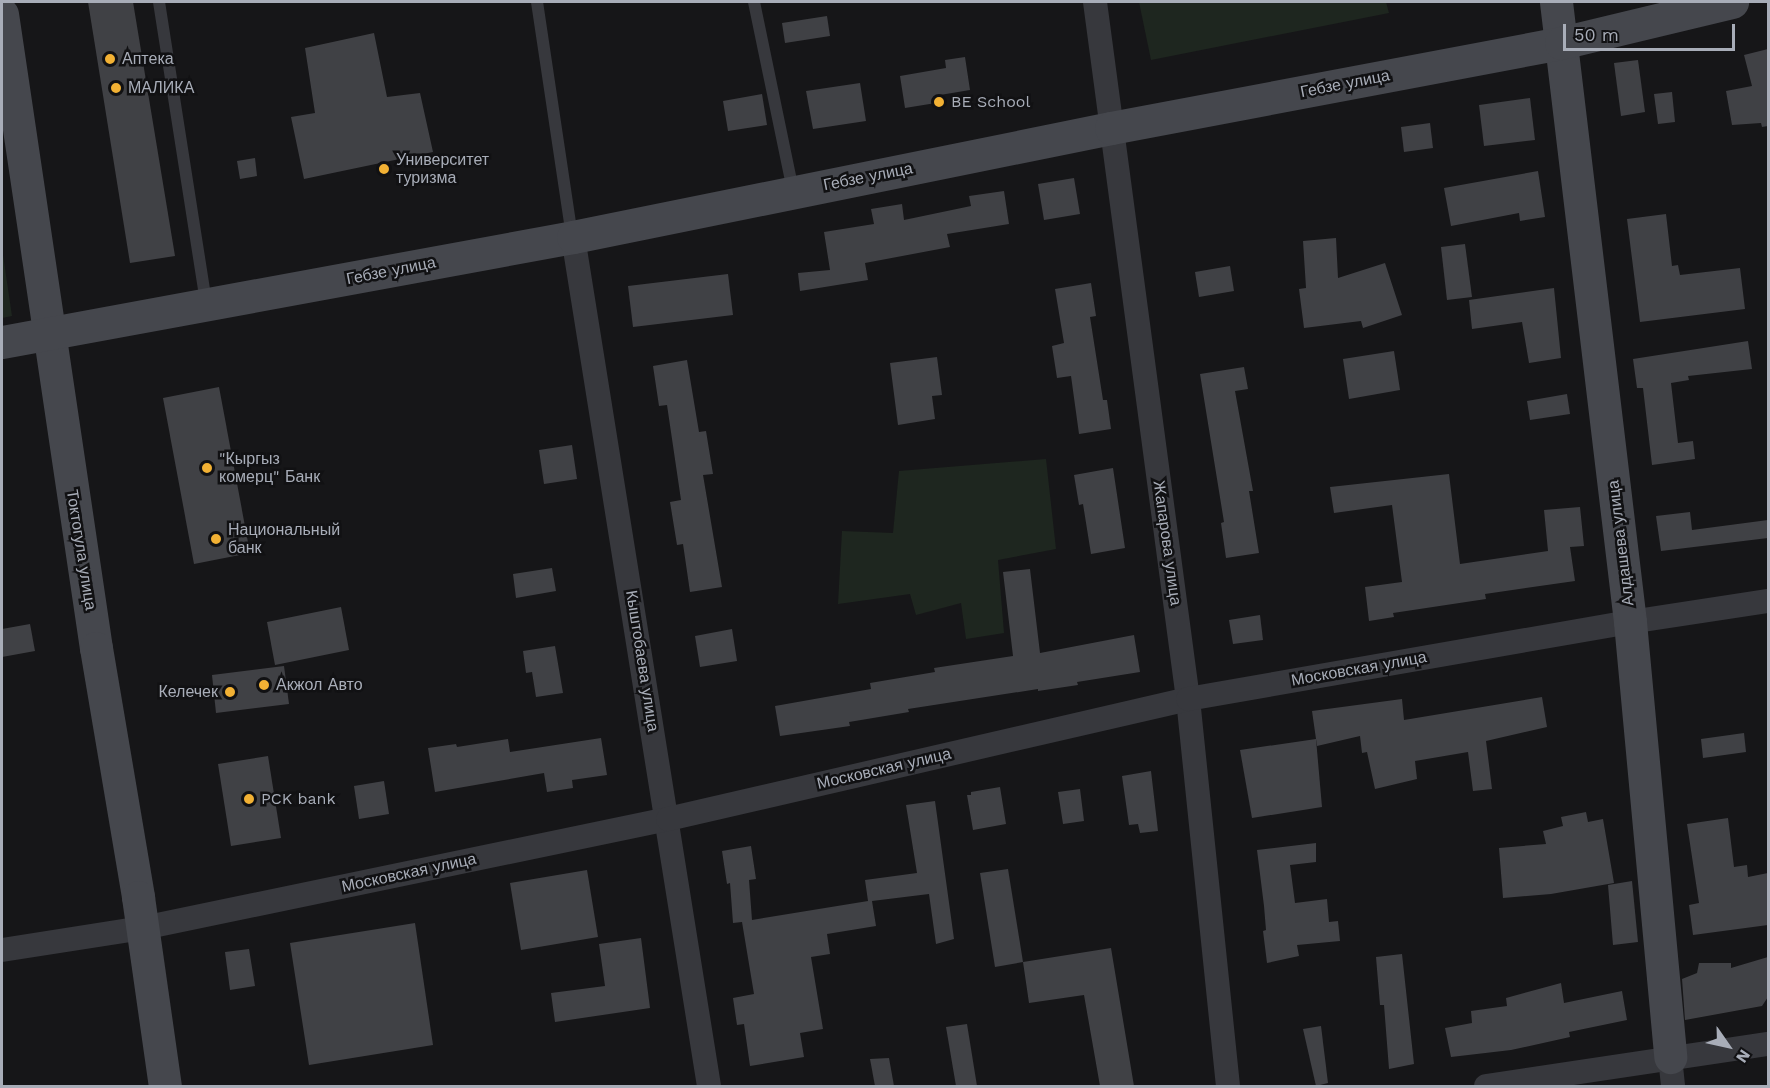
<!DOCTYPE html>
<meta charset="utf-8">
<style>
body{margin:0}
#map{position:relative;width:1770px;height:1088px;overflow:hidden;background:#161618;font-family:"Work Sans",sans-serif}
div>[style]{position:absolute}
.green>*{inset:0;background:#1e261f}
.building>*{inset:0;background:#404145}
.lane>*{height:12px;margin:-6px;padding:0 6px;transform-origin:6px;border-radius:6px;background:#37383d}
.street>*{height:24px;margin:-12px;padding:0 12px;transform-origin:12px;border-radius:12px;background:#37383d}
.secondary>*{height:33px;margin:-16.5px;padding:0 16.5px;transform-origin:16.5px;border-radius:16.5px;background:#45474d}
.dots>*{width:16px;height:16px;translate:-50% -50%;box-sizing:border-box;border:3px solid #111113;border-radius:50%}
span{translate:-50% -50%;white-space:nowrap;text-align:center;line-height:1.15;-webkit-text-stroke:5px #111113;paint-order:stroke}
.poi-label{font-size:16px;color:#a8adb8}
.left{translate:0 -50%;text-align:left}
.right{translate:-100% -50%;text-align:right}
.street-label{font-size:16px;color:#a8adb8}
.frame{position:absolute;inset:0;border:3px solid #a8adb8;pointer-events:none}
.north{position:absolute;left:1698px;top:1016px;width:60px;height:60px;-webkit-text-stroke:4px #111113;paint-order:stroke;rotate:124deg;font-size:16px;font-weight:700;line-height:24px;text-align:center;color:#a8adb8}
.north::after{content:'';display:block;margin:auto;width:21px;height:27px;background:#a8adb8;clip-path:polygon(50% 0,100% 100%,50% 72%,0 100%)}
.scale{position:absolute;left:1563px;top:24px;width:172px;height:27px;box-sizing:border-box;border:3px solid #a8adb8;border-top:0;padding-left:8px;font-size:18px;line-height:21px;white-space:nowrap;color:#a8adb8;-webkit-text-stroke:4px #111113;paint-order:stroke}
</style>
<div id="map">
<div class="green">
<i style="clip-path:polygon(1139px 2px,1386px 2px,1389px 13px,1151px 60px)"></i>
<i style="clip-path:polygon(2px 248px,12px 316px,2px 318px)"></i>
<i style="clip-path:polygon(1046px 459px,1056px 549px,998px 560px,1004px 633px,966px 639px,961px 603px,916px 615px,910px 594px,838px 604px,842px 531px,893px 533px,899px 471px)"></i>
</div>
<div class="building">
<i style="clip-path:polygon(88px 2px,133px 2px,175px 256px,130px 263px)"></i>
<i style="clip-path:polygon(827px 16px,830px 36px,785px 43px,782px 23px)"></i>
<i style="clip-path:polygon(374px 33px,387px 97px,420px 93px,433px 152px,304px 179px,291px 117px,315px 113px,305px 48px)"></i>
<i style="clip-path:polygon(1768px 49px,1768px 126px,1762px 127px,1761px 123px,1732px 125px,1726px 91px,1752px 86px,1744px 55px)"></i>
<i style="clip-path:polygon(965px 57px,970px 90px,940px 95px,942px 102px,905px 108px,900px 76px,946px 68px,945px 60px)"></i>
<i style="clip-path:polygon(1638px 60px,1645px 112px,1621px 116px,1614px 63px)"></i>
<i style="clip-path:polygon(860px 83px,866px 121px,813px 129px,806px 91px)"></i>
<i style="clip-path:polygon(1672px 92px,1675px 122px,1658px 124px,1654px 94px)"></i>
<i style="clip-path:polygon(762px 94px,767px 125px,728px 131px,723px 101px)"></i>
<i style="clip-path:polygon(1530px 98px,1535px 140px,1484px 146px,1479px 105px)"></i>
<i style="clip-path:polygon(1430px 123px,1433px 148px,1404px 152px,1401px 127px)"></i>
<i style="clip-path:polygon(255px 158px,257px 176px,240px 179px,237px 161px)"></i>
<i style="clip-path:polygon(1538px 171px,1545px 217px,1520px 221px,1519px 213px,1451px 226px,1444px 188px)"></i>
<i style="clip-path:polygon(1074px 178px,1080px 214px,1044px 220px,1038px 184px)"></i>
<i style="clip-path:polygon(1004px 191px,1009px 224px,947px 234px,950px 247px,865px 263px,868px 280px,800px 291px,798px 273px,830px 270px,824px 232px,874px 224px,871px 209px,902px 204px,904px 220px,971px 206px,969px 196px)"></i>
<i style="clip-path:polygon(1666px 214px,1672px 266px,1678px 265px,1680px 275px,1740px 268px,1745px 309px,1640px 322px,1627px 219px)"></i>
<i style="clip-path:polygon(1336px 238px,1338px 278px,1385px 263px,1402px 315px,1363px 328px,1361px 321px,1304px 328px,1299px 289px,1306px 288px,1303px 241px)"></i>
<i style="clip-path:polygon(1465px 244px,1472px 297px,1447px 300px,1441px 247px)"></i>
<i style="clip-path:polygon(1230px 266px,1234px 291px,1199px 297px,1195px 272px)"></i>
<i style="clip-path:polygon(728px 274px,733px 315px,633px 327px,628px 286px)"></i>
<i style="clip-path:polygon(1091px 283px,1096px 316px,1090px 317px,1103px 400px,1107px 400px,1111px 429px,1079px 434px,1071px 376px,1057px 378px,1052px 346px,1064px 343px,1055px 289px)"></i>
<i style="clip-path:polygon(1554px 288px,1561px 358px,1529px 363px,1522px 322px,1472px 329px,1469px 300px)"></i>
<i style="clip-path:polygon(1748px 341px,1752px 369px,1688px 376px,1689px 380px,1671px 383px,1678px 443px,1693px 441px,1695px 459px,1652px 465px,1643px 388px,1637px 388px,1633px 359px)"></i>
<i style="clip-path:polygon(1394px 351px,1400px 390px,1349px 399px,1343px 359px)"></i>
<i style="clip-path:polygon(937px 357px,942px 395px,932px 396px,935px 419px,898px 425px,890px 363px)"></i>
<i style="clip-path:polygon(687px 360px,699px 432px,706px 431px,713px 474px,703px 475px,722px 587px,690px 592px,683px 544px,677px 545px,670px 502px,681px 500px,667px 405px,659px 406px,653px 366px)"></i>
<i style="clip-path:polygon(1244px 367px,1248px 389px,1235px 391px,1253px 491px,1249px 491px,1259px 553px,1226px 558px,1221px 523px,1224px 522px,1200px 374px)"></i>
<i style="clip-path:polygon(219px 387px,250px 553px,194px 564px,163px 398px)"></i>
<i style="clip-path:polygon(1567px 394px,1570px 414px,1530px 420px,1527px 401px)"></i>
<i style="clip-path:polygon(572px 445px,577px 479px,544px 484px,539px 450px)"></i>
<i style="clip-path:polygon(1113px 468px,1125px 548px,1091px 554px,1083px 504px,1079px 505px,1074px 475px)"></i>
<i style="clip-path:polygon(1449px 474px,1460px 564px,1548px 551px,1544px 510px,1580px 507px,1584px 546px,1570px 547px,1575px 581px,1485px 594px,1486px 599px,1393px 613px,1394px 617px,1369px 621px,1365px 587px,1402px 582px,1392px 505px,1334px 513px,1330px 487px)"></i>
<i style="clip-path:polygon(1690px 512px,1692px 530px,1768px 520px,1768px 538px,1661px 551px,1656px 516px)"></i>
<i style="clip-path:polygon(552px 568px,556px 591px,516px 598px,513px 574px)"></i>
<i style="clip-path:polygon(1030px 569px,1040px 653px,1134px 635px,1140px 672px,1077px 682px,1078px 685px,1038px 691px,1038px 689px,908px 709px,909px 712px,849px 722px,850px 726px,780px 736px,775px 706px,871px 689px,870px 683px,935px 672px,934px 668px,1013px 656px,1003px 572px)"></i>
<i style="clip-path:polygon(341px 607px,349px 650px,275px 665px,267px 622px)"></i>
<i style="clip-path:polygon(1260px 615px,1263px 640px,1233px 644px,1229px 620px)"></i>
<i style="clip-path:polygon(30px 624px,35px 651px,2px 657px,2px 629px)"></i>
<i style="clip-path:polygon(732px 629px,737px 661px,700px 667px,695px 636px)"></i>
<i style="clip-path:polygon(555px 646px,563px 693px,536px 697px,532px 672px,526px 673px,523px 651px)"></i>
<i style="clip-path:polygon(284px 666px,289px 704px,216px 713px,212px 675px)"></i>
<i style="clip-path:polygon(1542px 697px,1547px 727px,1486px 741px,1492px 789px,1473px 791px,1468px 752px,1415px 761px,1417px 779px,1375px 789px,1367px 752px,1362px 753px,1360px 736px,1317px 746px,1312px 711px,1402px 699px,1404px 720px)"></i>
<i style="clip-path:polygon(1744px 733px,1746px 752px,1703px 758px,1701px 739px)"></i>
<i style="clip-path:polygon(601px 738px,607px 775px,572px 780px,573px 788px,547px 792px,544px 773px,435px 792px,428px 748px,456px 744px,457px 747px,508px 739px,510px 752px)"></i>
<i style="clip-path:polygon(1316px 739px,1322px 807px,1252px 818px,1240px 750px)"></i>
<i style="clip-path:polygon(268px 756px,281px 838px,231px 846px,218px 764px)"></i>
<i style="clip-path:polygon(1151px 771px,1158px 831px,1140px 833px,1138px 824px,1129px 825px,1122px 776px)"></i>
<i style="clip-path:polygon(384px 781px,389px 814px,359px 819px,354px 786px)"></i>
<i style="clip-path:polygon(1000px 787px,1006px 824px,973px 830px,967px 795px,971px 795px,971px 792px)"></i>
<i style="clip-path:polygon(1080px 789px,1084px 821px,1063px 824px,1058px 792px)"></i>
<i style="clip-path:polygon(935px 801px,954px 939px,936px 944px,929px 894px,872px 901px,876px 926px,827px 934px,830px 954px,811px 957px,823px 1029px,800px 1033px,804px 1057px,750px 1066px,744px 1024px,737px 1025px,733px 998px,754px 994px,742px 922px,733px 923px,730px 883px,727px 884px,722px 851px,751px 846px,756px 879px,749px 880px,752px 920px,868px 901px,865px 880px,917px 873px,906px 805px)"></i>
<i style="clip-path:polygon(1586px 812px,1588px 822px,1603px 819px,1614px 883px,1551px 894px,1503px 898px,1499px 848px,1546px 844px,1543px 831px,1563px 826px,1561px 817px)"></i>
<i style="clip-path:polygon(1728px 818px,1734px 867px,1747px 865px,1748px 877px,1768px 873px,1768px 925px,1693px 935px,1689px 905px,1699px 903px,1687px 824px)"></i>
<i style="clip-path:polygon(1316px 843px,1316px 862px,1290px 865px,1295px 903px,1327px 899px,1329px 922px,1338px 921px,1340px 941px,1297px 945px,1299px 956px,1267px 963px,1263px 931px,1266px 930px,1264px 906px,1257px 850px)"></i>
<i style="clip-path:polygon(1008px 869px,1023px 962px,995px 967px,980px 873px)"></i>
<i style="clip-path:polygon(587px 870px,598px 937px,521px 950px,510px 883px)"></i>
<i style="clip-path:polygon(1632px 881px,1638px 942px,1613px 945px,1608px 885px)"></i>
<i style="clip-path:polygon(415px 923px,433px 1045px,309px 1065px,290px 943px)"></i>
<i style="clip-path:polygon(641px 938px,650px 1008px,555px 1022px,551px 993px,605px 986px,599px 944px)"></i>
<i style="clip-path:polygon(1111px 948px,1134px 1086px,1100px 1086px,1084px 995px,1029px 1003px,1023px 962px)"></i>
<i style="clip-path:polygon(249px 949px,255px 986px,230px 990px,225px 952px)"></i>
<i style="clip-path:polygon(1402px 954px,1414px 1064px,1389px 1069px,1384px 1005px,1380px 1005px,1376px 957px)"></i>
<i style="clip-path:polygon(1768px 957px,1768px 997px,1762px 1006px,1685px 1020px,1682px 979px,1697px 973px,1699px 963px,1731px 963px,1731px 968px)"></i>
<i style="clip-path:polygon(1561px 983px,1564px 1003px,1622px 991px,1627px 1020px,1569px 1032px,1570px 1037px,1511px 1050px,1451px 1057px,1445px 1028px,1472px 1023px,1471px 1011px,1507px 1006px,1506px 998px)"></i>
<i style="clip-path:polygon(967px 1024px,977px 1086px,956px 1086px,946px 1027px)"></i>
<i style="clip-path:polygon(1321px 1026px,1328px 1083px,1316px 1086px,1303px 1029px)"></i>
<i style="clip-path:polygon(889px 1058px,894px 1086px,875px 1086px,870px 1059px)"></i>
</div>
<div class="lane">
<i style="left:159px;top:2px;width:305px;rotate:81.1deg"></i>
<i style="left:537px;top:2px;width:236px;rotate:81.5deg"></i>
<i style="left:754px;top:2px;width:193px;rotate:78.3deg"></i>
</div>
<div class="street">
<i style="left:1095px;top:2px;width:703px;rotate:82.4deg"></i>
<i style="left:1188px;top:699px;width:389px;rotate:84.1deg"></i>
<i style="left:573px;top:237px;width:860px;rotate:80.9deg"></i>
<i style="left:2px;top:950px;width:143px;rotate:-8.9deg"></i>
<i style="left:143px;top:928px;width:536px;rotate:-11.73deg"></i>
<i style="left:668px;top:819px;width:534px;rotate:-12.99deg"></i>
<i style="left:1188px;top:699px;width:449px;rotate:-9.9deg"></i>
<i style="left:1630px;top:622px;width:140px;rotate:-8.7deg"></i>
<i style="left:1670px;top:1057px;width:29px;rotate:84deg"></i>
<i style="left:1486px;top:1086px;width:285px;rotate:-8.5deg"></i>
</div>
<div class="secondary">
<i style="left:1556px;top:2px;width:624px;rotate:83.19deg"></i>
<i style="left:1630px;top:622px;width:437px;rotate:84.7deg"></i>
<i style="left:2px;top:14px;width:641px;rotate:81.57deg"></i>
<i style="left:96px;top:648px;width:253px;rotate:80.4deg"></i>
<i style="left:138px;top:897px;width:191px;rotate:81.9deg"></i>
<i style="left:2px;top:342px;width:581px;rotate:-10.42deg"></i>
<i style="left:573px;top:237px;width:549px;rotate:-11.45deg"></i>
<i style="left:1111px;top:128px;width:458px;rotate:-10.7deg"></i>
<i style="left:1561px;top:43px;width:176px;rotate:-13.5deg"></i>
</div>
<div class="dots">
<i style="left:110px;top:59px;background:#f2b134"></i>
<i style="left:116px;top:88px;background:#f2b134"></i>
<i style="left:939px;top:102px;background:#f2b134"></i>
<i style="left:384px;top:169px;background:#f2b134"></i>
<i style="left:207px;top:468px;background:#f2b134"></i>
<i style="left:216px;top:539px;background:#f2b134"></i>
<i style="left:264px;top:685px;background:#f2b134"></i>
<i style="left:230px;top:692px;background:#f2b134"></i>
<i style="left:249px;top:799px;background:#f2b134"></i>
</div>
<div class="poi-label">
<span class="left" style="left:122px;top:59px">Аптека</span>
<span class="left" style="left:128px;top:88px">МАЛИКА</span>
<span class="left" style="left:951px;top:102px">BE School</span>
<span class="left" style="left:396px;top:169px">Университет<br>туризма</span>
<span class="left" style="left:219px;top:468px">"Кыргыз<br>комерц" Банк</span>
<span class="left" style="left:228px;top:539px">Национальный<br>банк</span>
<span class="left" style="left:276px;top:685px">Акжол Авто</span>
<span class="right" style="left:218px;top:692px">Келечек</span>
<span class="left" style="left:261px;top:799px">PCK bank</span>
</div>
<div class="street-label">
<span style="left:1345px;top:84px;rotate:-11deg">Гебзе улица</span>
<span style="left:868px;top:177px;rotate:-11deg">Гебзе улица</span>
<span style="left:391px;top:271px;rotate:-11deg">Гебзе улица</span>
<span style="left:1167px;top:543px;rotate:82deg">Жапарова улица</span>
<span style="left:1621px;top:543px;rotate:-97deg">Алдашева улица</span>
<span style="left:81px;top:550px;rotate:81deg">Токтогула улица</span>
<span style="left:642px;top:661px;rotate:81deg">Кыштобаева улица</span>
<span style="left:1359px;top:669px;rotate:-10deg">Московская улица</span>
<span style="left:884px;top:769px;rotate:-13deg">Московская улица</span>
<span style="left:409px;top:873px;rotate:-12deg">Московская улица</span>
</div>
<div class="frame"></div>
<div class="north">N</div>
<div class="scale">50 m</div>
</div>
